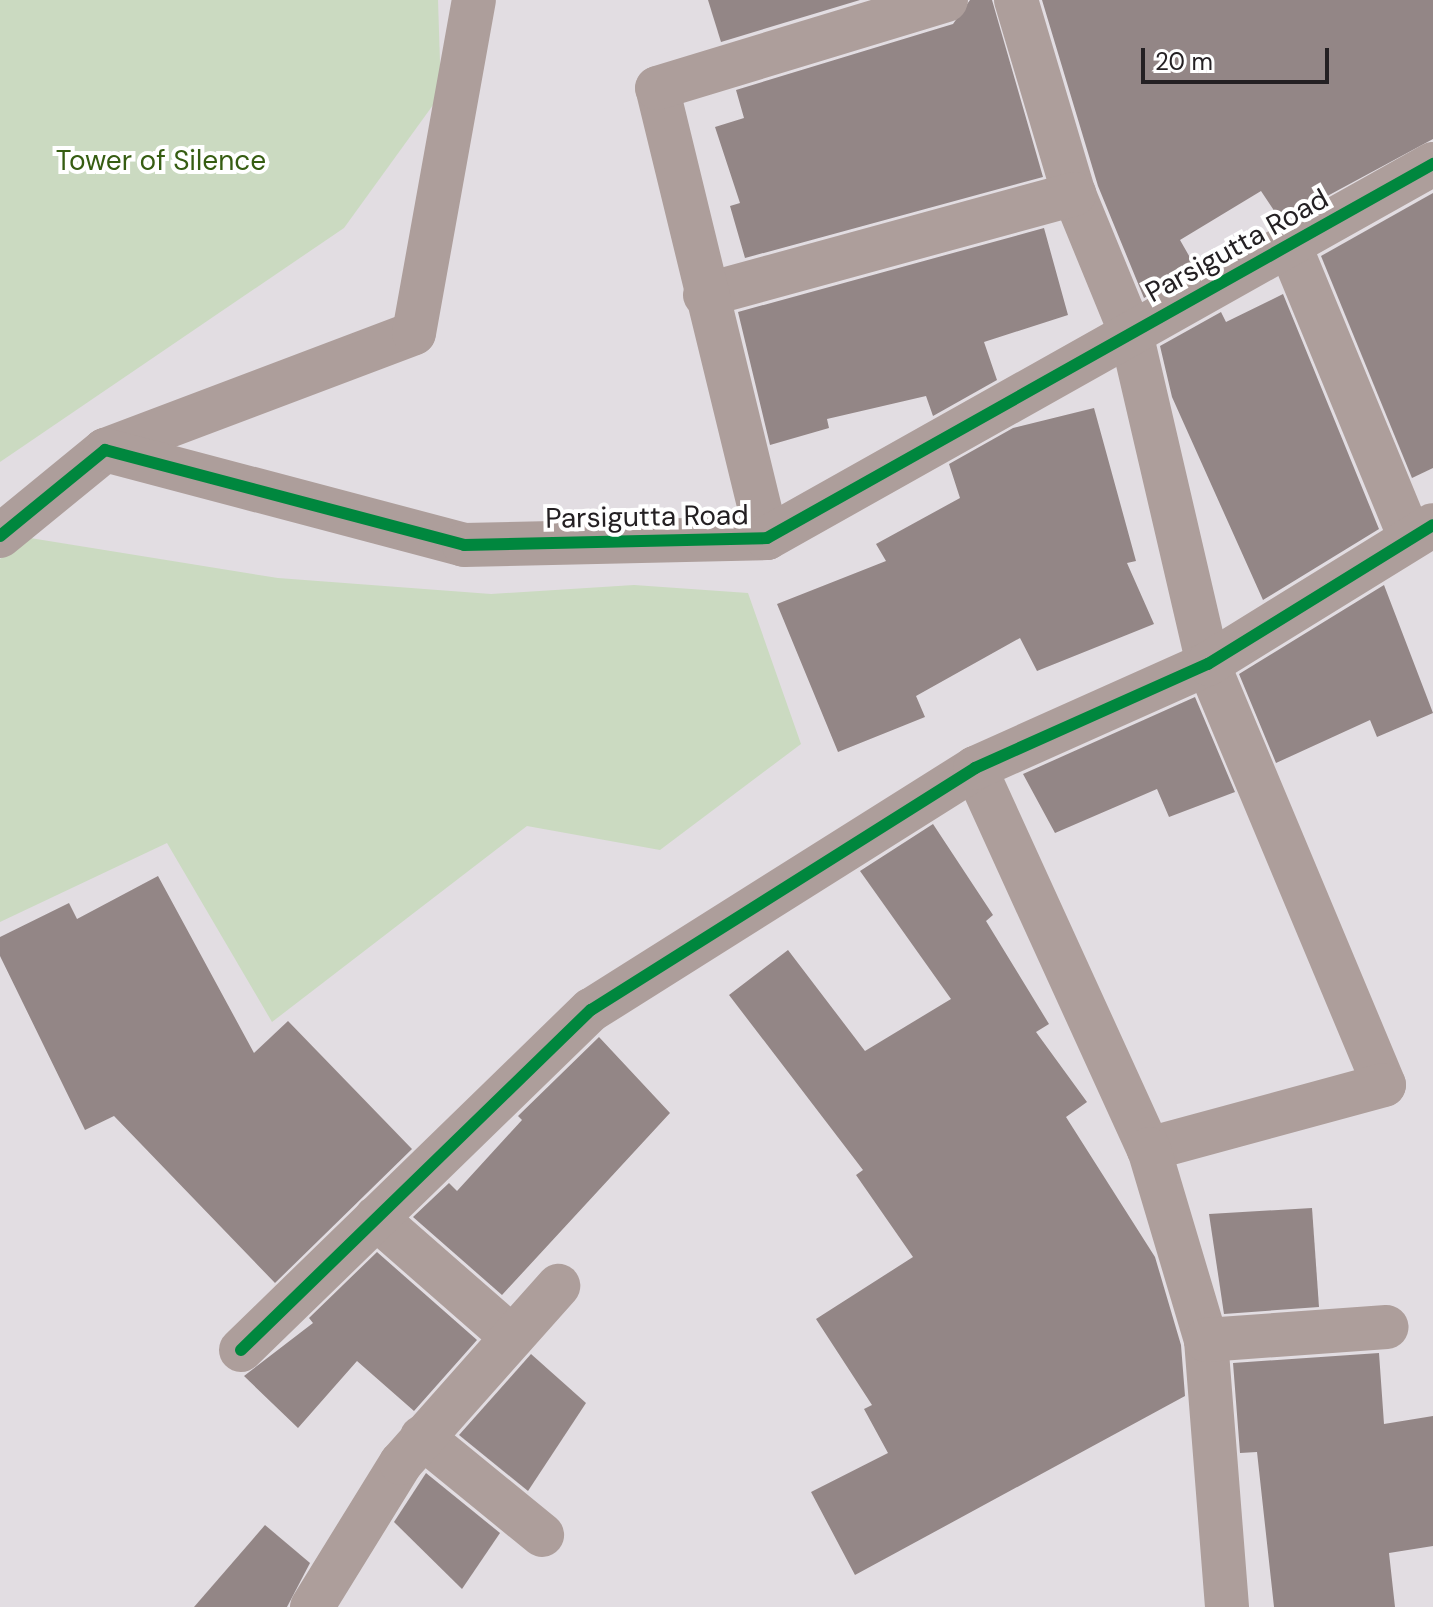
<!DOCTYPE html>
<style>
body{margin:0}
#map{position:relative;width:1433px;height:1607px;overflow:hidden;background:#e2dde2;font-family:"DM Sans",sans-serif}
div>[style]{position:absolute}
.green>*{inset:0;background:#cbdac1}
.building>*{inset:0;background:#938686}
.minor>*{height:44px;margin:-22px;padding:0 22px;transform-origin:22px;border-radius:22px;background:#ad9e9b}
.tertiary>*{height:44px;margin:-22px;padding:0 22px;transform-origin:22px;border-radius:22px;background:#ad9e9b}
.cycleway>*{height:12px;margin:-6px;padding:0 6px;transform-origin:6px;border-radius:6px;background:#00873e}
span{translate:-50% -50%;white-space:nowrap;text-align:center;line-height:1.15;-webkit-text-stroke:8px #fff;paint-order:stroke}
.park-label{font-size:28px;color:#365d12}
.street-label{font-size:28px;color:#242023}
.scale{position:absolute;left:1141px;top:48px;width:188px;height:36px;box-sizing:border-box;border:4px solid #242023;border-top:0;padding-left:10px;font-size:24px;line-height:28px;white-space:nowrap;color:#242023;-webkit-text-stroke:6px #fff;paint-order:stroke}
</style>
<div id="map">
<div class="green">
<i style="clip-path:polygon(0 0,438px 0,441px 94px,344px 228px,0 462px)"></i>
<i style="clip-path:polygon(24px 537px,278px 578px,491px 594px,634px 585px,748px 593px,801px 744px,660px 850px,527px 826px,272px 1022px,167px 843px,0 922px,0 559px)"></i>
</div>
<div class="building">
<i style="clip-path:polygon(708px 0,860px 0,721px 42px)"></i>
<i style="clip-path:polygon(970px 0,992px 0,1043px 177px,745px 258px,730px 206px,740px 203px,715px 127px,744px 118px,736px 90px,953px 24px)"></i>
<i style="clip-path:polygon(1042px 0,1433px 0,1433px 139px,1281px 221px,1261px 191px,1180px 240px,1196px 268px,1144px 298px,1098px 186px)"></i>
<i style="clip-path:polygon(1433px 193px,1433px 468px,1412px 478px,1321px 256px)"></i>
<i style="clip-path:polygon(1044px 228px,1068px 315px,984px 342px,997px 380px,933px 416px,926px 396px,827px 419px,829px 428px,770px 445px,738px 312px)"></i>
<i style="clip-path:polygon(1283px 294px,1379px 529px,1263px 600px,1172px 397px,1160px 346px,1221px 312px,1226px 322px)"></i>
<i style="clip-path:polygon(1094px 408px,1136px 561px,1127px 563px,1154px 624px,1037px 671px,1020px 638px,916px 696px,925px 717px,838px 752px,777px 604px,886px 561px,876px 544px,960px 498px,949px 464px,1013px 428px)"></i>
<i style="clip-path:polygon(1384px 585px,1433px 713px,1377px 737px,1370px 720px,1276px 763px,1239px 674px)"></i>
<i style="clip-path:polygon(1195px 697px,1235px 792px,1169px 817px,1157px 789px,1055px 833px,1023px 774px)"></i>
<i style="clip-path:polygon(933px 824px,993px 915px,986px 921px,1049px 1024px,1036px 1032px,1087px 1102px,1066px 1117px,1155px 1257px,1181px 1345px,1185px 1396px,855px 1575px,811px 1492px,888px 1453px,864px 1409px,872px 1405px,816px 1319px,913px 1257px,856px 1175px,863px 1170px,729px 995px,788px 950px,865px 1051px,951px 999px,860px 871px)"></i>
<i style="clip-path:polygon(158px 876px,254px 1053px,288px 1021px,412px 1149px,275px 1283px,114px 1116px,85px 1130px,0 956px,0 937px,69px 903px,77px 919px)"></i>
<i style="clip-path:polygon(599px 1037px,670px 1113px,502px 1295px,413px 1217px,449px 1183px,457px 1191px,522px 1120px,518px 1116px)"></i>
<i style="clip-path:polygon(1312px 1208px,1319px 1307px,1224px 1314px,1209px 1214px)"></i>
<i style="clip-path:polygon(377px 1252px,477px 1340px,414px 1411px,357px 1361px,298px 1428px,244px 1376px,313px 1323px,309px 1318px)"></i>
<i style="clip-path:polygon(1379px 1353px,1384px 1424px,1433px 1416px,1433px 1546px,1389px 1553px,1395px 1607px,1274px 1607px,1257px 1452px,1240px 1453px,1233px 1363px)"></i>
<i style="clip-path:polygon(531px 1354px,586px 1403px,528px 1491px,459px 1435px)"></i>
<i style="clip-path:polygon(426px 1473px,500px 1533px,462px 1589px,394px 1522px)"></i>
<i style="clip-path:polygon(265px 1525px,310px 1563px,287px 1607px,194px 1607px)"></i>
</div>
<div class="minor">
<i style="left:1016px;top:0;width:202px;rotate:73.4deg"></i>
<i style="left:1074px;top:194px;width:150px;rotate:67.7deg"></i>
<i style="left:1131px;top:333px;width:340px;rotate:76.9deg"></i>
<i style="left:1208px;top:664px;width:456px;rotate:67.3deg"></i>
<i style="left:1384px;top:1085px;width:244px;rotate:164.8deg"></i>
<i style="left:1289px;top:244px;width:318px;rotate:67.6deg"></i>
<i style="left:705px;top:295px;width:383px;rotate:-15.3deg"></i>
<i style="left:105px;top:450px;width:330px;rotate:-20.7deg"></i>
<i style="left:414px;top:333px;width:338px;rotate:-79.8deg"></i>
<i style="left:767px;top:538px;width:463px;rotate:-103.7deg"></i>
<i style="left:657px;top:88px;width:302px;rotate:-16.9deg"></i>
<i style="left:975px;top:768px;width:419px;rotate:65.5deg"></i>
<i style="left:1149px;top:1149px;width:199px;rotate:73.4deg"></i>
<i style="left:1206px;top:1340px;width:268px;rotate:85.5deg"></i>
<i style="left:376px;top:1218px;width:181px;rotate:41.2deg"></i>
<i style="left:1206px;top:1340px;width:181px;rotate:-4.1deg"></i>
<i style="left:241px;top:1350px;width:488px;rotate:-44.2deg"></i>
<i style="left:591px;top:1010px;width:454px;rotate:-32.2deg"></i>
<i style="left:975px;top:768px;width:255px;rotate:-24.1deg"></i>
<i style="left:1208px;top:664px;width:264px;rotate:-31.7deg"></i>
<i style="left:422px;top:1437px;width:155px;rotate:39.2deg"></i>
<i style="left:312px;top:1607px;width:169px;rotate:-58.3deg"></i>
<i style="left:401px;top:1463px;width:237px;rotate:-48.4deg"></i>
</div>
<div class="tertiary">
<i style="left:0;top:536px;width:136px;rotate:-39.3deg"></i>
<i style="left:105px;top:450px;width:371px;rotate:14.8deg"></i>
<i style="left:464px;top:545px;width:303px;rotate:-1.3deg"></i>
<i style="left:767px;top:538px;width:764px;rotate:-29.32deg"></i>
</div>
<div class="cycleway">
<i style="left:0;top:536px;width:136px;rotate:-39.3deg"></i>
<i style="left:105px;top:450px;width:371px;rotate:14.8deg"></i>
<i style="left:464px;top:545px;width:303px;rotate:-1.3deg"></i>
<i style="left:767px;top:538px;width:764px;rotate:-29.32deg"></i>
<i style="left:241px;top:1350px;width:488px;rotate:-44.2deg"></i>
<i style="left:591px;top:1010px;width:454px;rotate:-32.2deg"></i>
<i style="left:975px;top:768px;width:255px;rotate:-24.1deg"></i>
<i style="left:1208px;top:664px;width:264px;rotate:-31.7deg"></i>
</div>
<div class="park-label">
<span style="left:161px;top:161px">Tower of Silence</span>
</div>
<div class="street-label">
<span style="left:1237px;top:246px;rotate:-29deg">Parsigutta Road</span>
<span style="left:647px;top:517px;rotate:-1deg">Parsigutta Road</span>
</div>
<div class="scale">20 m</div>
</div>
